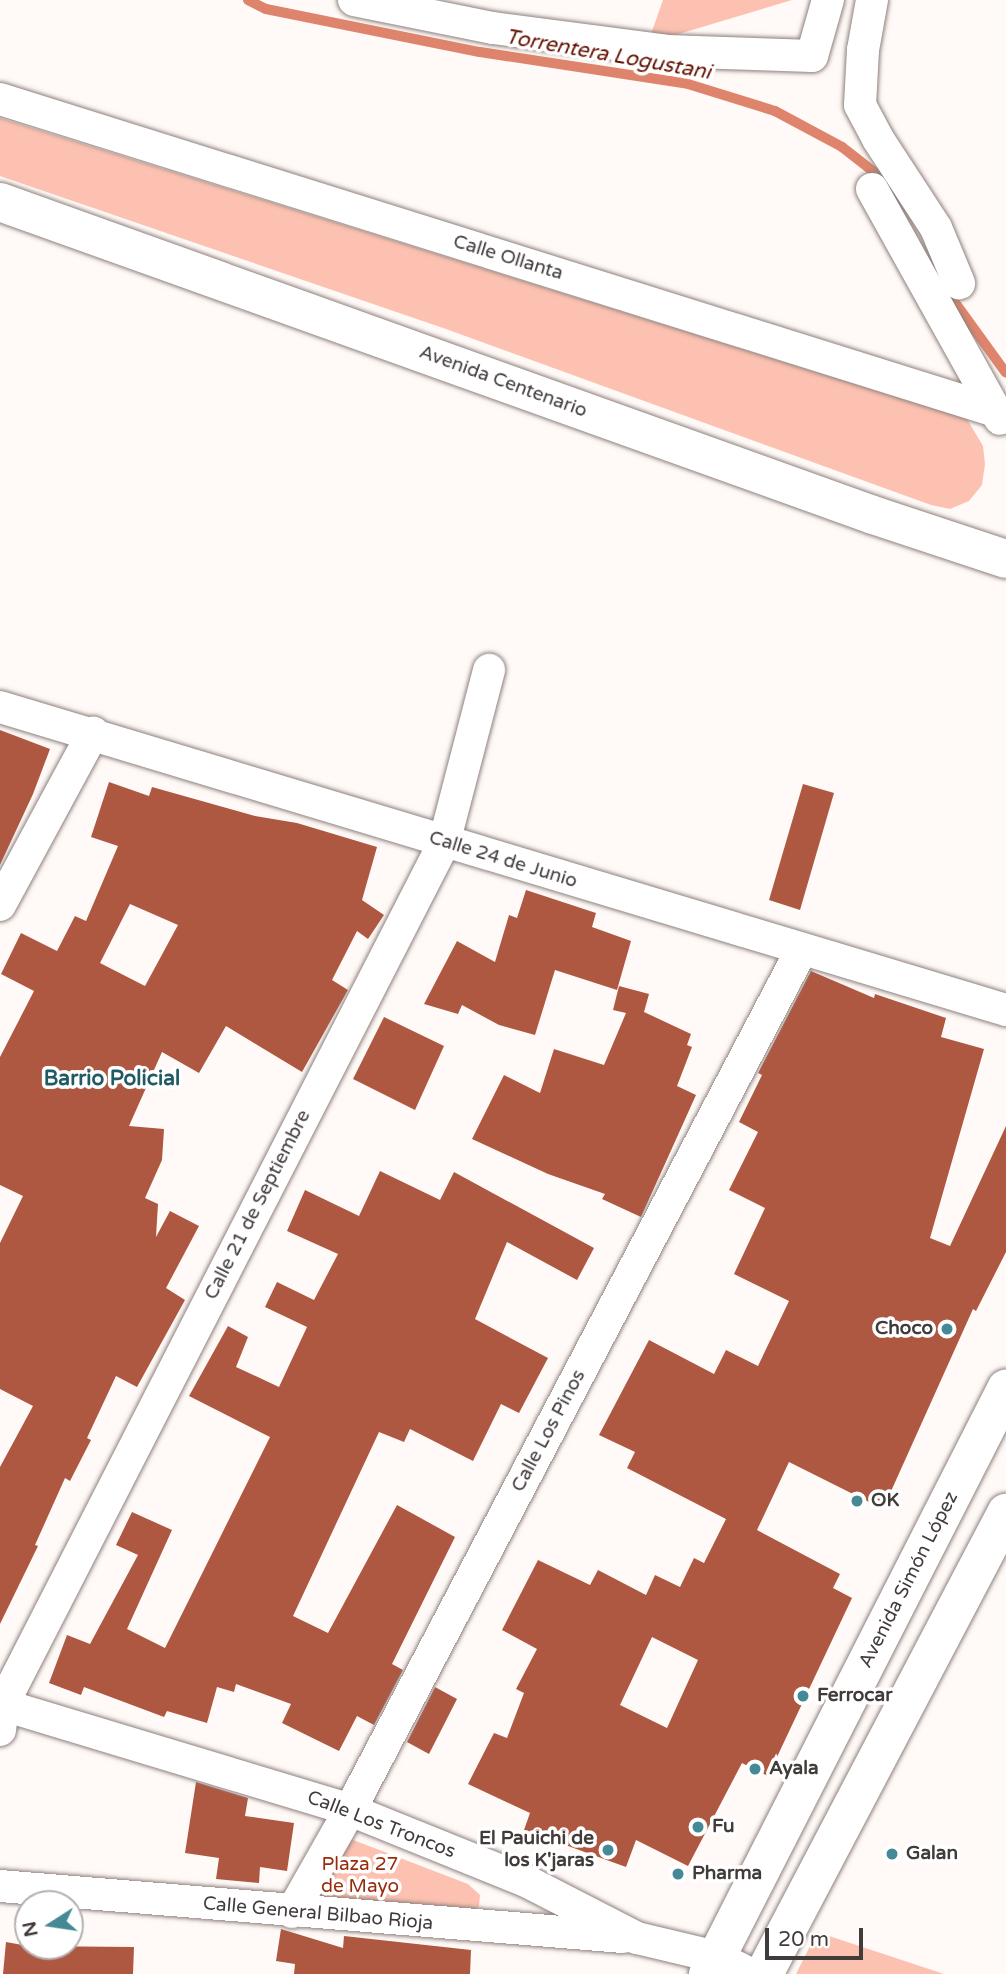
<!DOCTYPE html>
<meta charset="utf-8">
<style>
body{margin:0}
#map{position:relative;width:1006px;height:1974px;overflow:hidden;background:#fff9f7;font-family:"Varela Round",sans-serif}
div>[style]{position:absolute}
.green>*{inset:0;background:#fcc1b1}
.stream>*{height:10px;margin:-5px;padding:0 5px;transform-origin:5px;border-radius:5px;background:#df846c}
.building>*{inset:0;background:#ae5842}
.roads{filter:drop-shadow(0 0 2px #8e817d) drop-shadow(0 0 2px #8e817d)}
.minor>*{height:32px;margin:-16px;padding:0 16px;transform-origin:16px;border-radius:16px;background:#fff}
.major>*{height:38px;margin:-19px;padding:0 19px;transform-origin:19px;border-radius:19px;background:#fff}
.dots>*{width:19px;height:19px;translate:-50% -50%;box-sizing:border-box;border:4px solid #fff;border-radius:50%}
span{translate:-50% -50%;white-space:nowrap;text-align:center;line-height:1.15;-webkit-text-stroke:7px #fff;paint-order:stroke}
.street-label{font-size:19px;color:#413b3a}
.poi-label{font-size:19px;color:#413b3a;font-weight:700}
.right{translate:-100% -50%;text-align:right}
.left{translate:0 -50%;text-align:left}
.park-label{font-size:19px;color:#982c0d}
.water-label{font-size:21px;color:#641100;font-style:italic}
.neighbourhood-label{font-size:21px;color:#215a63;font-weight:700}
.north{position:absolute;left:14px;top:1890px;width:70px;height:70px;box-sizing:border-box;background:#fff;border:2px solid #b3b1b0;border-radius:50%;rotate:258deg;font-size:19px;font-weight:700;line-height:28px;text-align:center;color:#413b3a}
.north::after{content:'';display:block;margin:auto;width:24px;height:32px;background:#448995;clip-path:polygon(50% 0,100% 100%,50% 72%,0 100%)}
.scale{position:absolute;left:765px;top:1928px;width:98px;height:32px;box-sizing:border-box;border:4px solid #413b3a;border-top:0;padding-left:9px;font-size:21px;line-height:24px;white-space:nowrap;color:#413b3a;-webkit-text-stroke:5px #fff;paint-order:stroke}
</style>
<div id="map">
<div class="green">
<i style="clip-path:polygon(663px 0,792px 0,672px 36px,651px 34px)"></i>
<i style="clip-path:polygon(0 118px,967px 419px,983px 446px,985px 464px,982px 485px,969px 501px,950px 509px,931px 505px,446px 329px,0 176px)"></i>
<i style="clip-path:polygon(348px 1838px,468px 1884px,480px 1895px,479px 1906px,472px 1913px,316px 1903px,320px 1881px)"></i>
<i style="clip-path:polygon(817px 1932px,944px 1974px,796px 1974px)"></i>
</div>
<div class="stream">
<i style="left:248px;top:0;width:20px;rotate:27deg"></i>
<i style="left:266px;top:9px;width:218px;rotate:11.4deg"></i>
<i style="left:480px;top:52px;width:210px;rotate:8.7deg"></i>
<i style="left:688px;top:84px;width:91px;rotate:17.2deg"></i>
<i style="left:775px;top:111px;width:76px;rotate:28.2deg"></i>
<i style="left:842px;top:147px;width:57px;rotate:37.9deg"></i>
<i style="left:887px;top:182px;width:19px;rotate:69deg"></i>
<i style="left:943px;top:286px;width:107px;rotate:54.1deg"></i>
</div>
<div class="building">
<i style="clip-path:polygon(0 730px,50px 749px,33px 794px,0 865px)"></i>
<i style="clip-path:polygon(evenodd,109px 782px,149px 796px,152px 787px,255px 816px,297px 823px,377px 847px,362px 900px,384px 915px,368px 939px,357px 931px,332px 980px,348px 990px,302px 1072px,226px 1026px,199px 1073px,162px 1052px,129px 1126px,164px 1129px,162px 1160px,145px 1198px,158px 1204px,156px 1237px,170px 1211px,199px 1226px,166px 1288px,185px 1300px,137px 1387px,116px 1376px,87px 1438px,91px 1440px,70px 1481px,65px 1478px,35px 1545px,38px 1546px,0 1624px,0 1467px,33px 1406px,0 1389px,0 1243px,23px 1196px,0 1185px,0 1057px,34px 991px,1px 974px,21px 933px,57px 951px,75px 916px,86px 921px,118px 846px,91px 837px,109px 782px,130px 904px,178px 925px,145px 986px,100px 963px,130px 904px)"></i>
<i style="clip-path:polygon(803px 784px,834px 793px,800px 910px,769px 900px)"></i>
<i style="clip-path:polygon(526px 890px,596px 913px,592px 927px,631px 941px,617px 990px,555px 970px,535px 1035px,499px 1025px,462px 1005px,458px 1014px,424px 1004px,457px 941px,495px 962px,509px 915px,517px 918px)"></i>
<i style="clip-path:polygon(evenodd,811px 971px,874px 998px,875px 994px,946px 1018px,941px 1037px,984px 1049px,930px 1238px,950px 1246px,1006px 1126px,1006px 1252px,976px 1311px,973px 1309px,883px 1509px,789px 1462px,757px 1530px,840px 1574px,833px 1588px,852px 1598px,768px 1776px,742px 1763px,688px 1866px,636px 1840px,626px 1867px,524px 1830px,530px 1813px,468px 1784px,494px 1733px,507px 1738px,524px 1693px,516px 1689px,537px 1649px,502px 1630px,538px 1560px,590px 1585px,598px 1570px,646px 1595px,655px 1575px,680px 1587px,694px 1558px,704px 1563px,726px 1519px,627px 1468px,635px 1452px,599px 1435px,649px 1340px,714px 1374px,726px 1350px,758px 1366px,789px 1301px,734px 1274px,765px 1208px,729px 1190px,758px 1132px,739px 1122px,762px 1075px,758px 1073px,811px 971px,652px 1637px,698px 1660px,667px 1728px,620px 1705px,652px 1637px)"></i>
<i style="clip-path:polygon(619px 986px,649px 994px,644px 1012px,691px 1034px,687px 1045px,692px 1047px,677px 1086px,696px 1095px,641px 1217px,602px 1199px,605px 1194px,548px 1174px,472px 1139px,504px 1075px,540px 1093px,554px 1049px,604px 1065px,626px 1013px,613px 1010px)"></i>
<i style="clip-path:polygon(384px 1017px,444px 1046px,415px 1110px,353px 1079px)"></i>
<i style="clip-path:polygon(380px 1171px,440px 1200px,454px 1172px,594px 1248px,577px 1280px,507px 1242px,475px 1319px,548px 1358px,519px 1413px,501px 1404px,473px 1461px,410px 1429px,404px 1442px,379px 1432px,293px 1616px,328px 1633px,397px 1505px,455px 1537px,392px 1664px,403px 1670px,374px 1725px,357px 1716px,339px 1751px,282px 1723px,291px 1704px,236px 1684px,234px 1692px,217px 1687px,207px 1723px,167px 1711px,164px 1717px,84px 1687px,81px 1695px,49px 1683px,67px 1635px,90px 1644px,138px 1555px,116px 1545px,132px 1512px,172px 1530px,127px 1629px,165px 1648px,270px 1437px,189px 1396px,228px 1326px,248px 1337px,236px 1367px,279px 1387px,307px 1327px,265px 1307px,277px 1282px,314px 1300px,338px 1254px,287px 1231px,305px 1190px,359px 1216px)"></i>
<i style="clip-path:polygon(435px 1687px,457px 1699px,429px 1754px,407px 1742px)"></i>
<i style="clip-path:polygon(196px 1782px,248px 1798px,245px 1816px,294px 1823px,287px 1871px,260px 1867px,259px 1883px,216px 1879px,219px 1858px,185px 1853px)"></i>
<i style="clip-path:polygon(281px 1929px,343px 1948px,344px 1936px,471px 1950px,470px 1974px,294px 1974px,295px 1964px,276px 1961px)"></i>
<i style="clip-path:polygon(6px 1942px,28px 1946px,134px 1947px,133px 1974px,3px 1974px)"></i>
</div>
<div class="roads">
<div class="minor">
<i style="left:354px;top:0;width:142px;rotate:11.4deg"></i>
<i style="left:493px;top:28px;width:176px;rotate:7.5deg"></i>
<i style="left:667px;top:51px;width:145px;rotate:2deg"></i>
<i style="left:812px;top:56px;width:58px;rotate:-74.1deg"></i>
<i style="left:872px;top:0;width:51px;rotate:100.2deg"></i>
<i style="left:863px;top:50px;width:55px;rotate:93.1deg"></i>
<i style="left:860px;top:105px;width:38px;rotate:62deg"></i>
<i style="left:878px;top:139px;width:106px;rotate:56.9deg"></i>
<i style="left:936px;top:228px;width:60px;rotate:67.3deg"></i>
<i style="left:0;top:99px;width:1043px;rotate:17.41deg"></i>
<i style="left:872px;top:189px;width:263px;rotate:60.9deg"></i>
<i style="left:0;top:707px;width:1051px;rotate:16.76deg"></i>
<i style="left:0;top:905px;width:196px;rotate:-61.6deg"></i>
<i style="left:0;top:1704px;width:366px;rotate:16.8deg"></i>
<i style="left:350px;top:1810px;width:192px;rotate:22deg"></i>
<i style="left:528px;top:1882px;width:123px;rotate:27.2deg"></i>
<i style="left:637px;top:1938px;width:82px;rotate:13.4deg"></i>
<i style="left:717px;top:1957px;width:38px;rotate:27deg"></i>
<i style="left:0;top:1730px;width:26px;rotate:-83deg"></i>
<i style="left:3px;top:1704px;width:967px;rotate:-62.88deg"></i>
<i style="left:444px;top:843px;width:179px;rotate:-75.4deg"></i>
<i style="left:0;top:1886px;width:625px;rotate:4.68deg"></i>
<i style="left:292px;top:1912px;width:117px;rotate:-60.4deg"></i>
<i style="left:350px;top:1810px;width:972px;rotate:-62.3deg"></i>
</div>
<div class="major">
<i style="left:0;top:202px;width:927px;rotate:19.72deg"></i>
<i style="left:873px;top:515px;width:140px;rotate:18.3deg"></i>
<i style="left:708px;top:1974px;width:657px;rotate:-63.01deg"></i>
<i style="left:764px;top:1974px;width:521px;rotate:-62.3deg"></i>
</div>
</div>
<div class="dots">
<i style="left:947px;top:1329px;background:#448995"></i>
<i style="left:857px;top:1501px;background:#448995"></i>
<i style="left:803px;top:1696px;background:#448995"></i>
<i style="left:755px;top:1769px;background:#448995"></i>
<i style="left:698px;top:1827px;background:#448995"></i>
<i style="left:608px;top:1850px;background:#448995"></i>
<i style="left:892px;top:1854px;background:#448995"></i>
<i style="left:678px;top:1874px;background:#448995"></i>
</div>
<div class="street-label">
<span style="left:508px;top:258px;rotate:17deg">Calle Ollanta</span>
<span style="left:503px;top:382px;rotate:20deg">Avenida Centenario</span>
<span style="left:503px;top:860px;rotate:17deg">Calle 24 de Junio</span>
<span style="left:258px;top:1205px;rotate:-63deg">Calle 21 de Septiembre</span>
<span style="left:549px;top:1431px;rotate:-62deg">Calle Los Pinos</span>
<span style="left:909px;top:1580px;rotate:-63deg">Avenida Simón López</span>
<span style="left:381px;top:1825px;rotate:21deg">Calle Los Troncos</span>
<span style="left:318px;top:1914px;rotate:5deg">Calle General Bilbao Rioja</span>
</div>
<div class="poi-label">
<span class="right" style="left:933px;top:1329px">Choco</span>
<span class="left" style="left:871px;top:1501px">OK</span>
<span class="left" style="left:817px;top:1696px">Ferrocar</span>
<span class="left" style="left:769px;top:1769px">Ayala</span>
<span class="left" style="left:712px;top:1827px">Fu</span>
<span class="right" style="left:594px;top:1850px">El Pauichi de<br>los K'jaras</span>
<span class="left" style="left:906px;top:1854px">Galan</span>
<span class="left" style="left:692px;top:1874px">Pharma</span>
</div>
<div class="park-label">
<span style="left:360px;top:1876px">Plaza 27<br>de Mayo</span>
</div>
<div class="water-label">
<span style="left:608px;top:55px;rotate:10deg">Torrentera Logustani</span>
</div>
<div class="neighbourhood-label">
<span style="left:112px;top:1079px">Barrio Policial</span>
</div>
<div class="north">N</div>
<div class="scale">20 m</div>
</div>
